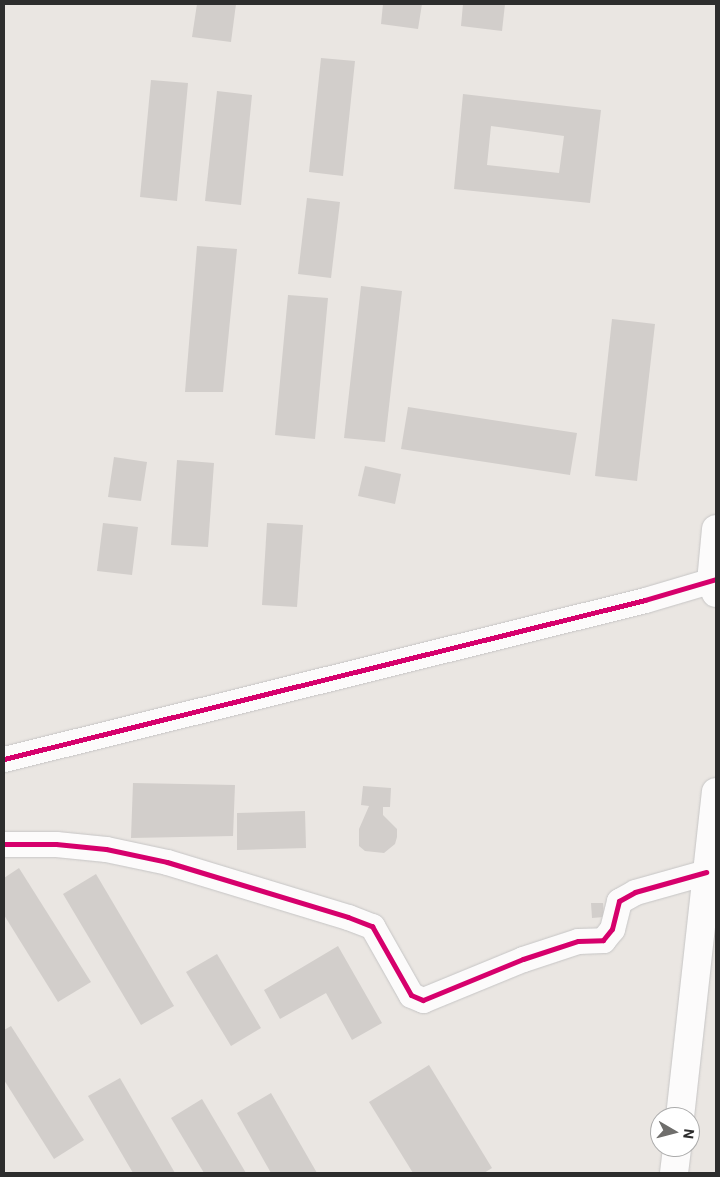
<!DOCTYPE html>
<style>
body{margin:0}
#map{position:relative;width:720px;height:1177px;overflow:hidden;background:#eae6e2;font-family:Roboto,sans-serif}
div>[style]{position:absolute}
.building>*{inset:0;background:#d2cecb}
.roads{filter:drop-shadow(0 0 1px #c6c5c5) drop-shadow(0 0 1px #c6c5c5)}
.minor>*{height:25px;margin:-12.5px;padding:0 12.5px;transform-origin:12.5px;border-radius:12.5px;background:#fcfbfb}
.secondary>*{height:28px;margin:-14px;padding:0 14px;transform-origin:14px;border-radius:14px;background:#fcfbfb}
.cycleway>*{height:5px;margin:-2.5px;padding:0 2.5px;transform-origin:2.5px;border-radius:2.5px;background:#d6006c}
span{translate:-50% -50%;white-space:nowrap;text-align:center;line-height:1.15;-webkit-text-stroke:5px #fff;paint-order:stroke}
.frame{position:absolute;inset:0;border:5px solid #2d2d2d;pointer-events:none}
.north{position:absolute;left:650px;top:1107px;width:50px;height:50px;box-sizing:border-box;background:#fff;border:1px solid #ababab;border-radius:50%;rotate:98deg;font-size:14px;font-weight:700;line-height:20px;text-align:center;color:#2d2d2d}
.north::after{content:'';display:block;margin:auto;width:18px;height:22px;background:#6f6e6c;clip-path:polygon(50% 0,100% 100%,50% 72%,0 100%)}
</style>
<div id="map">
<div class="building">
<i style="clip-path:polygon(197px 4px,236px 4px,231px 42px,192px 37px)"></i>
<i style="clip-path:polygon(383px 4px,422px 4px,418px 29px,381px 24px)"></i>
<i style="clip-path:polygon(463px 4px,505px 4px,502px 31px,461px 26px)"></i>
<i style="clip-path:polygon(321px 58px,355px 61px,343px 176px,309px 172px)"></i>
<i style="clip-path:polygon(151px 80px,188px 83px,177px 201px,140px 197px)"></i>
<i style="clip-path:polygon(217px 91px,252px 95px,241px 205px,205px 201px)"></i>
<i style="clip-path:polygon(evenodd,463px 94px,601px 110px,590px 203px,454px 189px,463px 94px,491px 126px,564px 136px,559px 173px,487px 165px,491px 126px)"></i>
<i style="clip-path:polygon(307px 198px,340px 202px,331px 278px,298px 274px)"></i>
<i style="clip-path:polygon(197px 246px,237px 249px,223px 392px,185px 392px)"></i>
<i style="clip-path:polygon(361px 286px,402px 291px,385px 442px,344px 438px)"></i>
<i style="clip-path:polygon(288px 295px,328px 298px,315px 439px,275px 435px)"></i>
<i style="clip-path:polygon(612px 319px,655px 324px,637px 481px,595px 476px)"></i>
<i style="clip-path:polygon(408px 407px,577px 433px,570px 475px,401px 449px)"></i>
<i style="clip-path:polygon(114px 457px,147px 462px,141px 501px,108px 497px)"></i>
<i style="clip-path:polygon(177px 460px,214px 463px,208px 547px,171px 545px)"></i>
<i style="clip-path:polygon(365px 466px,401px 474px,395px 504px,358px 496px)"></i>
<i style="clip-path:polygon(103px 523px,138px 527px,132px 575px,97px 571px)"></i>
<i style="clip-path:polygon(267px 523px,303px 525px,297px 607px,262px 605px)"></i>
<i style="clip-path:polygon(133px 783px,235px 785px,233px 836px,131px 838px)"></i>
<i style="clip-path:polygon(363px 786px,391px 788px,390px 807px,383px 807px,383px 815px,397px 829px,397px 837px,395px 844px,384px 853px,365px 851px,359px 846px,359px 829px,369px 806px,361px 805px)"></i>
<i style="clip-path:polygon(305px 811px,306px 848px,237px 850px,237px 813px)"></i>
<i style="clip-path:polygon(19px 868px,91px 982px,58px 1002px,4px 915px,4px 878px)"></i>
<i style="clip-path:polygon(96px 874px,174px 1006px,141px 1025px,63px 894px)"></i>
<i style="clip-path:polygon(591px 903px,603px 903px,604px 917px,592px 918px)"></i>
<i style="clip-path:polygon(338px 946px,382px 1023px,352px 1040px,326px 993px,280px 1019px,264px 990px)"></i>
<i style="clip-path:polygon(217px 954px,261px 1028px,231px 1046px,186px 972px)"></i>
<i style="clip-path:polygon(11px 1026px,84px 1140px,54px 1159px,4px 1080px,4px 1030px)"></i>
<i style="clip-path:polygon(429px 1065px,492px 1168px,484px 1173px,413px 1173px,369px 1102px)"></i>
<i style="clip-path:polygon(120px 1078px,175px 1173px,133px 1173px,88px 1096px)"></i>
<i style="clip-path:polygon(271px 1093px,317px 1173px,271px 1173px,237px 1113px)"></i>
<i style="clip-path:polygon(202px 1099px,246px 1173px,204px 1173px,171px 1118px)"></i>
</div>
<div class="roads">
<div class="minor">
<i style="left:4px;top:759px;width:660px;rotate:-13.93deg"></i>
<i style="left:645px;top:600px;width:74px;rotate:-16.5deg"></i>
<i style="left:4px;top:844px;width:52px"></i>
<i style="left:56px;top:844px;width:50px;rotate:5.7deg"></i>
<i style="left:106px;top:849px;width:62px;rotate:12deg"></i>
<i style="left:167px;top:862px;width:189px;rotate:16.9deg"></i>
<i style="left:348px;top:917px;width:26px;rotate:21deg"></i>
<i style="left:372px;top:926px;width:79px;rotate:60.5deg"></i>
<i style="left:411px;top:995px;width:13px;rotate:23deg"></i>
<i style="left:423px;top:1000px;width:108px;rotate:-22.3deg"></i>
<i style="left:523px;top:959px;width:58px;rotate:-18.1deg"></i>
<i style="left:578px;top:941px;width:25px;rotate:-2deg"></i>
<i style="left:603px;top:940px;width:14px;rotate:-51deg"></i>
<i style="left:612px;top:929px;width:29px;rotate:-76deg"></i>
<i style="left:619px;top:901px;width:18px;rotate:-29deg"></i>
<i style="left:635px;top:892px;width:74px;rotate:-15.7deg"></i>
</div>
<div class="secondary">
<i style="left:716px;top:529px;width:53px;rotate:95.4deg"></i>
<i style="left:711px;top:582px;width:12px;rotate:66deg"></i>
<i style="left:680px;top:1117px;width:327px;rotate:-83.7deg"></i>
<i style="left:674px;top:1173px;width:26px;rotate:-83deg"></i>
</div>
</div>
<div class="cycleway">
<i style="left:4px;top:759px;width:660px;rotate:-13.93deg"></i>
<i style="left:645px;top:600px;width:74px;rotate:-16.5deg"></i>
<i style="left:4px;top:844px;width:52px"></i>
<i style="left:56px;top:844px;width:50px;rotate:5.7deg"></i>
<i style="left:106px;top:849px;width:62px;rotate:12deg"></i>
<i style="left:167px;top:862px;width:189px;rotate:16.9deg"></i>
<i style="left:348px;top:917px;width:26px;rotate:21deg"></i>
<i style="left:372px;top:926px;width:79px;rotate:60.5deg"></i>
<i style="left:411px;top:995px;width:13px;rotate:23deg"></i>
<i style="left:423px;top:1000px;width:108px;rotate:-22.3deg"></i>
<i style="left:523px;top:959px;width:58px;rotate:-18.1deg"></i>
<i style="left:578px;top:941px;width:25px;rotate:-2deg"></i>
<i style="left:603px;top:940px;width:14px;rotate:-51deg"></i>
<i style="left:612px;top:929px;width:29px;rotate:-76deg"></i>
<i style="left:619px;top:901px;width:18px;rotate:-29deg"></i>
<i style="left:635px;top:892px;width:74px;rotate:-15.7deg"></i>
</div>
<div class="frame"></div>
<div class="north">N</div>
</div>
